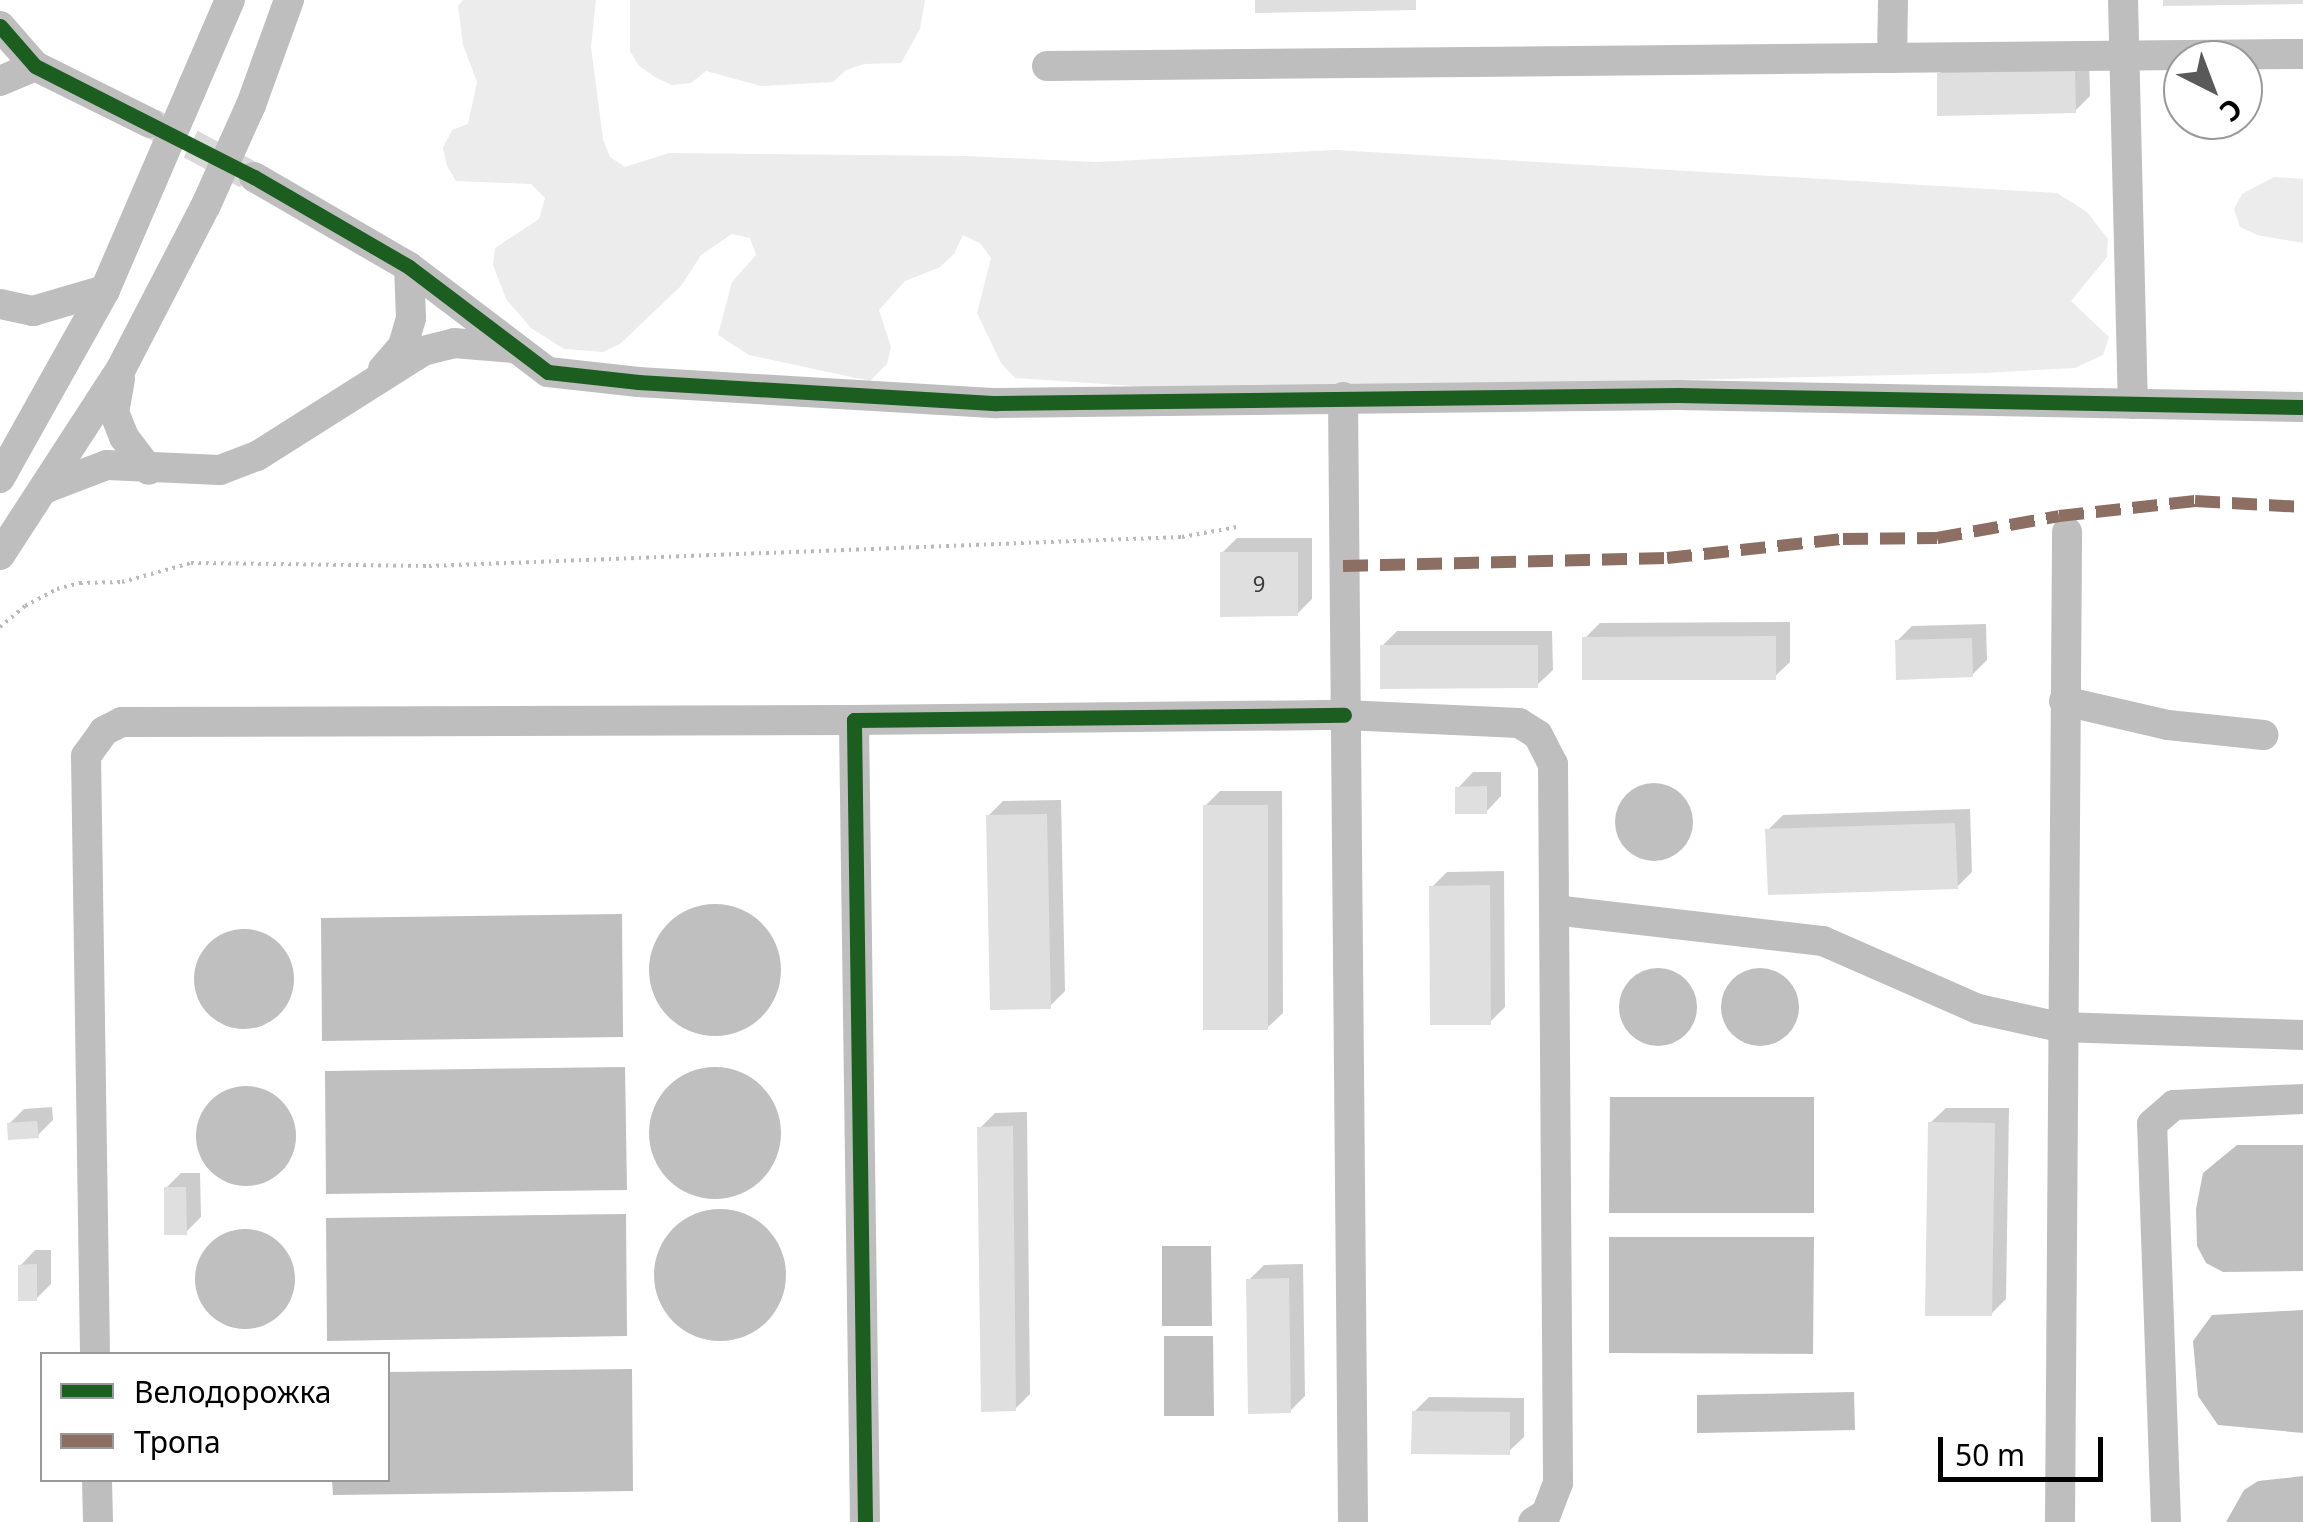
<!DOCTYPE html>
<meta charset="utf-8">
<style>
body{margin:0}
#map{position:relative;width:2303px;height:1522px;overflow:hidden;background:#fff;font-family:"Noto Sans",sans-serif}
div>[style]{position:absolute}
.green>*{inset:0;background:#ececec}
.water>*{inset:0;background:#bfbfbf}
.round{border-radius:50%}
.shadow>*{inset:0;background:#0003}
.building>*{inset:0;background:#dfdfdf}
.minor-tunnel>*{height:30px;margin-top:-15px;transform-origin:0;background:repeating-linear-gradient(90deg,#d9d9d9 0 30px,transparent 0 45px)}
.path>*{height:4px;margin-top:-2px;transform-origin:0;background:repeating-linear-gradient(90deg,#b9b9b9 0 2.5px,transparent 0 7.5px)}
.minor>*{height:30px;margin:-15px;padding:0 15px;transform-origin:15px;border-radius:15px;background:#bebebe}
.quiet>*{height:12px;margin-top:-6px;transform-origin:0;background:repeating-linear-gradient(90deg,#8d6e63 0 25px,transparent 0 37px)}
.cycleway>*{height:15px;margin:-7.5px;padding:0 7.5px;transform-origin:7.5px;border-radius:7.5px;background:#1b5e20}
span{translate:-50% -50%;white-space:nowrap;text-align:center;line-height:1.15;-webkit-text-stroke:8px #fff;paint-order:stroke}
.number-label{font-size:22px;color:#383838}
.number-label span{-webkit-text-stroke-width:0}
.legend{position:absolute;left:40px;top:1352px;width:350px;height:130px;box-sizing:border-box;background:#fff;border:2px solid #999;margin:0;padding:12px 18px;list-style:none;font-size:30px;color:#000}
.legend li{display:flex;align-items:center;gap:20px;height:50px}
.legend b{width:50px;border:2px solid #999}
.north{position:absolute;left:2163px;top:40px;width:100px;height:100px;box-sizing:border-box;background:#fff;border:2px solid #999;border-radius:50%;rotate:138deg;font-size:28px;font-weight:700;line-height:40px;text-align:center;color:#000}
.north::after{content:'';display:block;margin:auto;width:35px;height:45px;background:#595959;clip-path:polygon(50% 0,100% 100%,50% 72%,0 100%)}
.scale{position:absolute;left:1938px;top:1437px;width:165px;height:45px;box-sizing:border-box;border:5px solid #000;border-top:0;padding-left:12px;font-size:30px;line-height:35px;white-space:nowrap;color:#000;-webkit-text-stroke:8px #fff;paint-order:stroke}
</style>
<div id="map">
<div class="green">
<i style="clip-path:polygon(463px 0,596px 0,591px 47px,603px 139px,610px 157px,625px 167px,669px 153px,965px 156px,1096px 162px,1336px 150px,2057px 193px,2087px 212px,2108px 239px,2107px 257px,2071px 301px,2109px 337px,2103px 355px,2075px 368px,1984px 373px,1286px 389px,1162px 388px,1015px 378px,1001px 363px,977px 313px,991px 258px,980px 243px,963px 235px,954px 254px,940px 267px,905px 281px,879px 310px,891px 347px,887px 364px,870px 381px,749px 355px,718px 335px,732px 282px,756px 255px,750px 238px,732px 234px,701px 255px,681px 286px,620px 344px,603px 352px,564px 349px,531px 328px,506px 299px,493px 265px,495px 248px,539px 219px,545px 198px,531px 184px,456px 181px,447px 166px,443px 148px,452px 130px,468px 124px,477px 82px,463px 45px,458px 6px)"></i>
<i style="clip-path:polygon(630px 0,925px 0,920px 29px,901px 63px,864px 64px,846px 70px,833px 82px,761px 86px,706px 71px,691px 83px,672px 85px,655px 77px,639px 66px,630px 51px)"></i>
<i style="clip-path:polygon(2274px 177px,2303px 179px,2303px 243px,2257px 235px,2240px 227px,2234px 209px,2242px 194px)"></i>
</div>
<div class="water">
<i class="round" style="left:1615px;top:783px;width:78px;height:78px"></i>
<i class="round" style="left:649px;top:904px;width:132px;height:132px"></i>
<i style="clip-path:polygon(622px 914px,623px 1037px,322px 1041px,321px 918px)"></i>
<i class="round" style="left:194px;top:929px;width:100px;height:100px"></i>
<i class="round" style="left:1619px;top:968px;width:78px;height:78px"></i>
<i class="round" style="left:1721px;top:968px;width:78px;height:78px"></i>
<i style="clip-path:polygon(625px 1067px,627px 1190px,326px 1194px,325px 1071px)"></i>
<i class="round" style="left:649px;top:1067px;width:132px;height:132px"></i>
<i class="round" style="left:196px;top:1086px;width:100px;height:100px"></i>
<i style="clip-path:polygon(1610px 1097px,1814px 1097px,1814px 1213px,1609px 1213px)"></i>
<i style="clip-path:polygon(2237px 1145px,2303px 1145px,2303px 1271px,2223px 1272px,2206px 1263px,2197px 1246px,2196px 1209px,2203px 1173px)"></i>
<i class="round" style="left:654px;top:1209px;width:132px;height:132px"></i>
<i style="clip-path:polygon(626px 1214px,627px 1336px,327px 1341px,326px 1218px)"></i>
<i class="round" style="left:195px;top:1229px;width:100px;height:100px"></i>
<i style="clip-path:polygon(1609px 1237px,1814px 1237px,1813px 1354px,1609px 1353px)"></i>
<i style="clip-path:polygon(1162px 1246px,1211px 1246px,1212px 1326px,1162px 1326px)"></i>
<i style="clip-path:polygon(2303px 1310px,2303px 1433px,2218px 1425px,2198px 1396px,2193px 1341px,2212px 1315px)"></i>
<i style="clip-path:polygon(1164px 1336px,1213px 1336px,1214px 1416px,1164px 1416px)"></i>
<i style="clip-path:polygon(632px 1369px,633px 1491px,333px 1495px,332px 1480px,388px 1480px,388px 1372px)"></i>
<i style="clip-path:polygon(1854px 1392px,1855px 1430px,1697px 1433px,1697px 1395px)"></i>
<i style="clip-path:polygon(2303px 1476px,2303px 1522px,2226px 1522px,2244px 1490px,2258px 1481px)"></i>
</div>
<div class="shadow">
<i style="clip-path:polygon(2089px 57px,2090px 96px,2075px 111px,1939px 74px,1954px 59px)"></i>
<i style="clip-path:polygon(1237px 538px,1312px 538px,1312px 599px,1297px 614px,1222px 553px)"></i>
<i style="clip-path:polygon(1790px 622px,1790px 662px,1774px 677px,1585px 638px,1600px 623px)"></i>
<i style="clip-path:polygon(1986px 624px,1987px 660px,1972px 675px,1897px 641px,1912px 626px)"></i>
<i style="clip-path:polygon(1397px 631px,1552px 631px,1553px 670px,1537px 685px,1382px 646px)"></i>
<i style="clip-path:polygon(1473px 772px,1501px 772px,1501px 796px,1486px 812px,1458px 788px)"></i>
<i style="clip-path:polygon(1220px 791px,1282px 791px,1283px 1013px,1267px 1028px,1205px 806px)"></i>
<i style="clip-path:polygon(1061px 800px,1065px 991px,1050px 1006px,988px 816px,1003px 801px)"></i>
<i style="clip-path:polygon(1970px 809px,1972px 872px,1957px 887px,1768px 830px,1783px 815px)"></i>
<i style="clip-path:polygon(1504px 871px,1505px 1007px,1490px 1022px,1432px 887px,1447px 872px)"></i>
<i style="clip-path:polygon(52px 1107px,53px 1120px,38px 1135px,9px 1124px,24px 1109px)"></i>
<i style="clip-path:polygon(1946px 1108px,2009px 1108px,2006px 1299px,1991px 1314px,1930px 1123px)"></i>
<i style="clip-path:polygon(1027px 1112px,1030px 1394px,1015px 1409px,980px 1128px,995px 1113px)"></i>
<i style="clip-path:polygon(181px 1173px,200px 1173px,201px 1217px,186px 1232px,166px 1188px)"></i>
<i style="clip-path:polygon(35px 1250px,51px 1250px,51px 1284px,36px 1299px,20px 1266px)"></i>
<i style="clip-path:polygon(1303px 1264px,1305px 1396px,1290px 1411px,1249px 1280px,1264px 1265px)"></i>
<i style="clip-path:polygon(1429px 1397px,1524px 1398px,1524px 1437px,1508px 1452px,1414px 1412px)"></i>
</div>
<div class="building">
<i style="clip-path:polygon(1255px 0,1416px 0,1416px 10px,1255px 13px)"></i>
<i style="clip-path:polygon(2163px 0,2303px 0,2303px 4px,2163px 6px)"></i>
<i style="clip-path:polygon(2075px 71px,2076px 113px,1937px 116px,1937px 73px)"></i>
<i style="clip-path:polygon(1220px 552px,1298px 552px,1298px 616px,1220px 617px)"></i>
<i style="clip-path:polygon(1776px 636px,1776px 680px,1582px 680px,1582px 637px)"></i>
<i style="clip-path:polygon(1972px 638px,1973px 677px,1896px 680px,1895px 640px)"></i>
<i style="clip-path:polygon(1380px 645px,1538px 645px,1538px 688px,1380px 689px)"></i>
<i style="clip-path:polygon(1487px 786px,1487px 814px,1455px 814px,1455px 787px)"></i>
<i style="clip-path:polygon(1203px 805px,1268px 805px,1268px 1030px,1203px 1030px)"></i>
<i style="clip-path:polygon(1047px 814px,1051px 1009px,990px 1010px,986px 815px)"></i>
<i style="clip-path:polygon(1955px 823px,1958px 889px,1768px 895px,1765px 829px)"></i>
<i style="clip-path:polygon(1490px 885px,1491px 1025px,1430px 1025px,1429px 886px)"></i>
<i style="clip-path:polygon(37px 1121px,39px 1138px,8px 1140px,7px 1123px)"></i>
<i style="clip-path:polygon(1928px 1122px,1995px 1123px,1992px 1316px,1925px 1316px)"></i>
<i style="clip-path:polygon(1013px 1126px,1016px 1411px,981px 1412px,977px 1127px)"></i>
<i style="clip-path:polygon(164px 1187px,186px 1187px,187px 1235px,164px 1235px)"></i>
<i style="clip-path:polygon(37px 1264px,37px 1301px,18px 1301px,18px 1265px)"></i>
<i style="clip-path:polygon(1289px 1278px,1291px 1413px,1248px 1414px,1246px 1279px)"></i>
<i style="clip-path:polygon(1412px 1411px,1510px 1412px,1510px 1455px,1411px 1454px)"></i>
</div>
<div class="minor-tunnel">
<i style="left:151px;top:123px;width:109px;rotate:28deg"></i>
</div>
<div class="path">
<i style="left:0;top:627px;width:33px;rotate:-40deg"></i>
<i style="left:25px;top:606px;width:36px;rotate:-28deg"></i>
<i style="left:57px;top:589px;width:24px;rotate:-15deg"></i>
<i style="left:80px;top:583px;width:42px;rotate:-1.4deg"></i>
<i style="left:122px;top:582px;width:72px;rotate:-15.4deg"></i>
<i style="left:191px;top:563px;width:238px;rotate:0.7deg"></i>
<i style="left:429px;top:566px;width:754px;rotate:-2.21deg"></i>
<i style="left:1182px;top:537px;width:56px;rotate:-10.3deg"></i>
</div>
<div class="minor">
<i style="left:2123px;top:0;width:404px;rotate:88.6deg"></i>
<i style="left:0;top:26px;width:53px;rotate:48.8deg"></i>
<i style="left:35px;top:66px;width:128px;rotate:26.4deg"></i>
<i style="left:1892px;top:58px;width:58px;rotate:-89deg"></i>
<i style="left:1047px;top:66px;width:1256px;rotate:-0.55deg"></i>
<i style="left:0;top:81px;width:38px;rotate:-23deg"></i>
<i style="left:254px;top:177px;width:179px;rotate:30.1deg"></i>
<i style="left:409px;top:267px;width:174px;rotate:37.1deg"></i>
<i style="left:548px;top:372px;width:91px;rotate:6.3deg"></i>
<i style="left:638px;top:382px;width:359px;rotate:3.4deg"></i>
<i style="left:996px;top:403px;width:682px;rotate:-0.67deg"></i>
<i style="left:1678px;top:395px;width:625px;rotate:1.1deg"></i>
<i style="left:0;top:304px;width:34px;rotate:12deg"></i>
<i style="left:33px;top:311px;width:75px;rotate:-16.3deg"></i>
<i style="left:383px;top:369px;width:30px;rotate:-49deg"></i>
<i style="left:403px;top:346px;width:29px;rotate:-74deg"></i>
<i style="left:411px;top:318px;width:51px;rotate:-92.2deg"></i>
<i style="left:120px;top:379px;width:34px;rotate:100deg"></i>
<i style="left:114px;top:412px;width:27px;rotate:68deg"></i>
<i style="left:124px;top:437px;width:41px;rotate:52.9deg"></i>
<i style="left:1343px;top:397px;width:1125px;rotate:89.49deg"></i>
<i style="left:0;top:478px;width:215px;rotate:-60.8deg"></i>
<i style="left:105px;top:290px;width:316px;rotate:-66.7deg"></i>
<i style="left:44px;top:489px;width:67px;rotate:-20.9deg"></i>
<i style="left:107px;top:465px;width:113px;rotate:2.5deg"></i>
<i style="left:220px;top:470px;width:40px;rotate:-21deg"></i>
<i style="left:257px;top:456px;width:196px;rotate:-32.3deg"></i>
<i style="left:423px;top:351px;width:32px;rotate:-14deg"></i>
<i style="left:454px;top:343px;width:58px;rotate:4.9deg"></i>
<i style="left:0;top:555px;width:224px;rotate:-57deg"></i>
<i style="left:122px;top:367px;width:182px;rotate:-62.6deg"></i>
<i style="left:206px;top:205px;width:110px;rotate:-65.8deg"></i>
<i style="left:251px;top:105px;width:112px;rotate:-70.1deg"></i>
<i style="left:2064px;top:701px;width:107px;rotate:13deg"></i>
<i style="left:2168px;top:725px;width:96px;rotate:6deg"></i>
<i style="left:1554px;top:910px;width:271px;rotate:6.6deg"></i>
<i style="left:1823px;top:941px;width:169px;rotate:23.7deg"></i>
<i style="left:1978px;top:1009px;width:84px;rotate:12.4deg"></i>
<i style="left:2060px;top:1027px;width:243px;rotate:1.9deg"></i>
<i style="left:95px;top:1354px;width:598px;rotate:-90.86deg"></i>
<i style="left:86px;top:756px;width:31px;rotate:-54deg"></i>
<i style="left:104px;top:731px;width:20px;rotate:-27deg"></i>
<i style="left:122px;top:722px;width:732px;rotate:-0.16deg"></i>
<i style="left:97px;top:1480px;width:42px;rotate:88.6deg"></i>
<i style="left:865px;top:1522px;width:802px;rotate:-90.79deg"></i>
<i style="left:854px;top:720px;width:490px;rotate:-0.6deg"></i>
<i style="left:1344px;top:715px;width:175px;rotate:2.6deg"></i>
<i style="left:1519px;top:723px;width:22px;rotate:32deg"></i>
<i style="left:1538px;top:735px;width:33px;rotate:63deg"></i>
<i style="left:1553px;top:764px;width:719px;rotate:89.6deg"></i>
<i style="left:1558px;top:1483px;width:33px;rotate:111deg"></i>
<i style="left:1546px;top:1514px;width:15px;rotate:148deg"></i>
<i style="left:2060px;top:1522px;width:990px;rotate:-89.59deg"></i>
<i style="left:2166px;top:1522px;width:398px;rotate:-92deg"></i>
<i style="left:2152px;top:1124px;width:29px;rotate:-41deg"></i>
<i style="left:2174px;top:1105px;width:129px;rotate:-2.7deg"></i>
</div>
<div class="quiet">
<i style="left:1343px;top:566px;width:324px;rotate:-1.4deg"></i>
<i style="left:1667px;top:558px;width:177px;rotate:-6.2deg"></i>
<i style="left:1843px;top:539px;width:94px;rotate:-0.6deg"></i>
<i style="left:1937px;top:538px;width:124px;rotate:-10.2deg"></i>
<i style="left:2059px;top:516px;width:137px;rotate:-6.3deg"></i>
<i style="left:2195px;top:501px;width:108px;rotate:3.2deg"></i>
</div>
<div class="cycleway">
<i style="left:0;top:26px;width:53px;rotate:48.8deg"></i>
<i style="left:35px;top:66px;width:246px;rotate:26.9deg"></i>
<i style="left:254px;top:177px;width:179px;rotate:30.1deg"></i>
<i style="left:409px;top:267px;width:174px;rotate:37.1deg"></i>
<i style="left:548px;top:372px;width:91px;rotate:6.3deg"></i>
<i style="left:638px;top:382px;width:359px;rotate:3.4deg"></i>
<i style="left:996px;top:403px;width:682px;rotate:-0.67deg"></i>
<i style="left:1678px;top:395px;width:625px;rotate:1.1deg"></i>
<i style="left:865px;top:1522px;width:802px;rotate:-90.79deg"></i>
<i style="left:854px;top:720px;width:490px;rotate:-0.6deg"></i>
</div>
<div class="number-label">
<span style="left:1259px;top:584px">9</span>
</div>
<ul class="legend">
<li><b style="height:12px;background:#1b5e20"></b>Велодорожка</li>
<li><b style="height:12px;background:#8d6e63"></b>Тропа</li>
</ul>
<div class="north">С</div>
<div class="scale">50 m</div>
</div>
